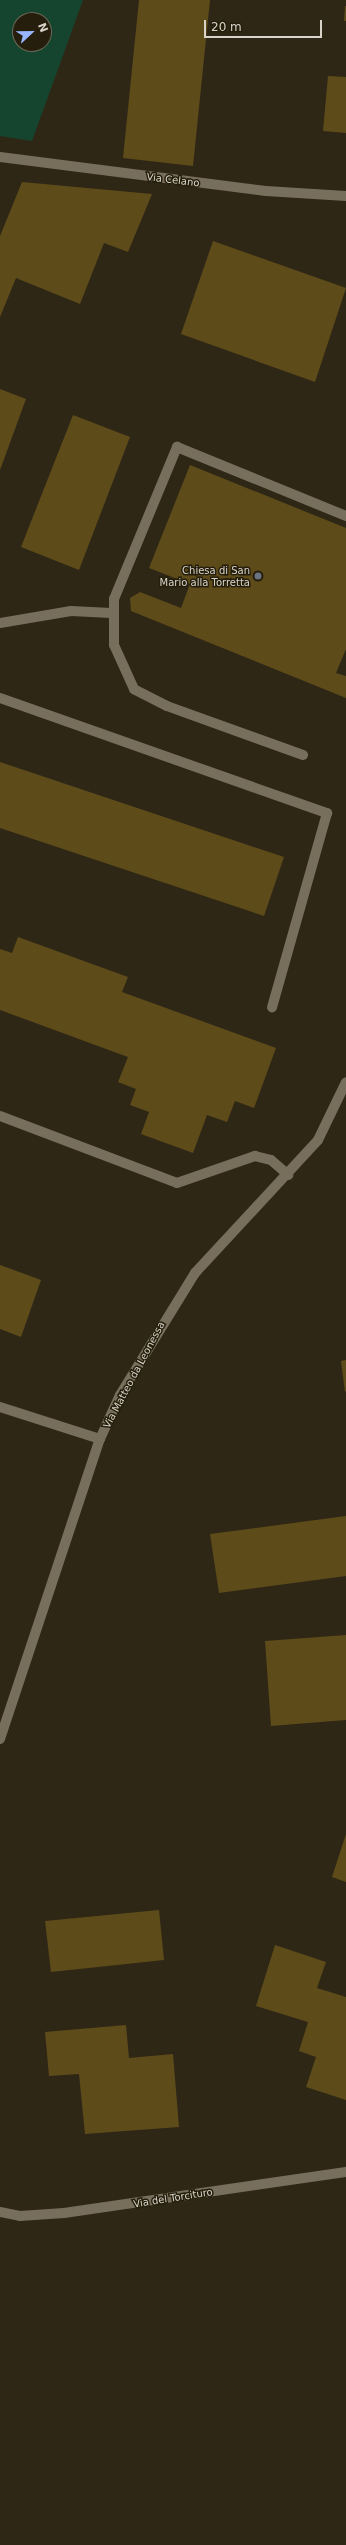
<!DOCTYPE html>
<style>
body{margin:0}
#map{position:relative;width:346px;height:2545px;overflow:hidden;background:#2f2716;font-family:"DejaVu Sans",sans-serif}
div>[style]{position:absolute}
.green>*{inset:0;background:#15452e}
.building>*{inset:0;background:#5e4b1a}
.service>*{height:10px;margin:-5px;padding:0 5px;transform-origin:5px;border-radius:5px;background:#776f5b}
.minor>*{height:10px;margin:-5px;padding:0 5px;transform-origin:5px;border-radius:5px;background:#776f5b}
.dots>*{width:11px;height:11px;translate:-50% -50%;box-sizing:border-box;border:2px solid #251e0c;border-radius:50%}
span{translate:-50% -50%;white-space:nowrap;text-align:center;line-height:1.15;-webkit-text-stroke:3px #251e0c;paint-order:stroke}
.street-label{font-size:10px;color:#d8d4c9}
.poi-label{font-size:10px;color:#d8d4c9}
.right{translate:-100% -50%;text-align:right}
.north{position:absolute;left:12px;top:12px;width:40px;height:40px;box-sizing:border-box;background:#251e0c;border:1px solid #6d6758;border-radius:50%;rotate:68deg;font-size:11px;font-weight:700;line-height:16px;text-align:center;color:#d8d4c9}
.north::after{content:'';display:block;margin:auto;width:14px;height:18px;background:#97b6fd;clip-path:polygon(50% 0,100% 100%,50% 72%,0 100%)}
.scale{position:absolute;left:204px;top:20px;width:118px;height:18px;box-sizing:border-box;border:2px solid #d8d4c9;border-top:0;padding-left:5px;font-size:12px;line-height:14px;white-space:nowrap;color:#d8d4c9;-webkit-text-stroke:3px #251e0c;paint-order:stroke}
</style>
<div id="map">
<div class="green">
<i style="clip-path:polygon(evenodd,0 0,83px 0,32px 141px,0 136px,0 0,20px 20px,44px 20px,44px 44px,20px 44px,20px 20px)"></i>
</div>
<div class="building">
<i style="clip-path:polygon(139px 0,210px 0,193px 166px,123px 158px)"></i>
<i style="clip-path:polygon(345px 6px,346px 6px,346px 21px,344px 21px)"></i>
<i style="clip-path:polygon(328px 76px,346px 77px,346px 133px,323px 131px)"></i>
<i style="clip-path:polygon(22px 182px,152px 194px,128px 252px,104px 243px,80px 304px,16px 278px,0 317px,0 236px)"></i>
<i style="clip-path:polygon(213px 241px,346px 288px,315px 382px,181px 334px)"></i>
<i style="clip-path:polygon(0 389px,26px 399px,0 470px)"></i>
<i style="clip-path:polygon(73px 415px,130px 437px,79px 570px,21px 547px)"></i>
<i style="clip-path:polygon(190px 465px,346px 528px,346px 649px,336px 673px,346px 676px,346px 698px,131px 611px,130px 598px,140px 592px,181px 608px,190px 584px,149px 568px)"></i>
<i style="clip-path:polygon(0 762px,284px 857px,264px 916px,0 828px)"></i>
<i style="clip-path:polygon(18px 937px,128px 977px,122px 992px,276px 1048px,254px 1108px,235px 1101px,227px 1122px,207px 1115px,193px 1153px,141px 1134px,149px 1112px,130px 1105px,136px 1089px,118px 1082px,128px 1057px,0 1010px,0 949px,12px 953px)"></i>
<i style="clip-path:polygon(0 1265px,41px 1280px,21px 1337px,0 1329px)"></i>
<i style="clip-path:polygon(346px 1360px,346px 1391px,345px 1392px,341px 1361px)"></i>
<i style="clip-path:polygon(346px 1516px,346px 1576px,219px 1593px,210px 1534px)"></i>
<i style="clip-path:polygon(346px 1635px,346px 1720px,271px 1726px,265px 1641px)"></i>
<i style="clip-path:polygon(346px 1834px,346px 1882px,332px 1877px)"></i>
<i style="clip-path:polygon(159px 1910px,164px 1960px,51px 1972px,45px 1921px)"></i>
<i style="clip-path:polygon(275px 1945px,326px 1962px,317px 1988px,346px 1997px,346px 2100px,306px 2087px,316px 2057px,299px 2051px,308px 2022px,256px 2006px)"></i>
<i style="clip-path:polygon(126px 2025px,129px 2058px,173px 2054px,179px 2127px,85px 2134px,79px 2074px,49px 2076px,45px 2032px)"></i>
</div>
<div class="service">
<i style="left:0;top:623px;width:72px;rotate:-9.6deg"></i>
<i style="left:71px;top:611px;width:40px;rotate:2.9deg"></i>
<i style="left:0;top:698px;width:347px;rotate:19.4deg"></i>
<i style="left:327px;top:813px;width:202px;rotate:105.8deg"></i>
<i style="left:303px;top:755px;width:145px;rotate:-160.2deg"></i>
<i style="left:167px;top:706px;width:37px;rotate:-153deg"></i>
<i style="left:134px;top:689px;width:48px;rotate:-114.4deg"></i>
<i style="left:114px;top:645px;width:46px;rotate:-90deg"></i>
<i style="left:114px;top:599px;width:165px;rotate:-67.5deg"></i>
<i style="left:177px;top:447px;width:183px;rotate:22.2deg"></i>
<i style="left:0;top:1116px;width:189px;rotate:20.7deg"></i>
<i style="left:177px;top:1183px;width:83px;rotate:-19.1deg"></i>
<i style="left:255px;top:1156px;width:16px;rotate:14deg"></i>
<i style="left:271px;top:1160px;width:23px;rotate:41deg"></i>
<i style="left:0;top:1407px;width:105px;rotate:17.7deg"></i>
</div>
<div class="minor">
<i style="left:0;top:157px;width:268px;rotate:7.3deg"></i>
<i style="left:266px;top:191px;width:80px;rotate:3.6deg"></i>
<i style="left:0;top:1739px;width:316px;rotate:-71.6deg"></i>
<i style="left:100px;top:1439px;width:48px;rotate:-65.6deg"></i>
<i style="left:120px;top:1395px;width:143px;rotate:-58.4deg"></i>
<i style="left:195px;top:1273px;width:181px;rotate:-47.2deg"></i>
<i style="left:318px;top:1140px;width:64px;rotate:-64.2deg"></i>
<i style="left:0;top:2212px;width:20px;rotate:11deg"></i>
<i style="left:20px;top:2216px;width:44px;rotate:-3.9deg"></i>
<i style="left:64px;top:2213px;width:285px;rotate:-8.3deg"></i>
</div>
<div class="dots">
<i style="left:258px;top:576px;background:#6b7280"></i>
</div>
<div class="street-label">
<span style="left:173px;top:180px;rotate:7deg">Via Celano</span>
<span style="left:134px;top:1375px;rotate:-62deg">Via Matteo da Leonessa</span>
<span style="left:173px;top:2198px;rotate:-9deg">Via del Torcituro</span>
</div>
<div class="poi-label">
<span class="right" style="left:250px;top:576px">Chiesa di San<br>Mario alla Torretta</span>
</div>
<div class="north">N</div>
<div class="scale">20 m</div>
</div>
